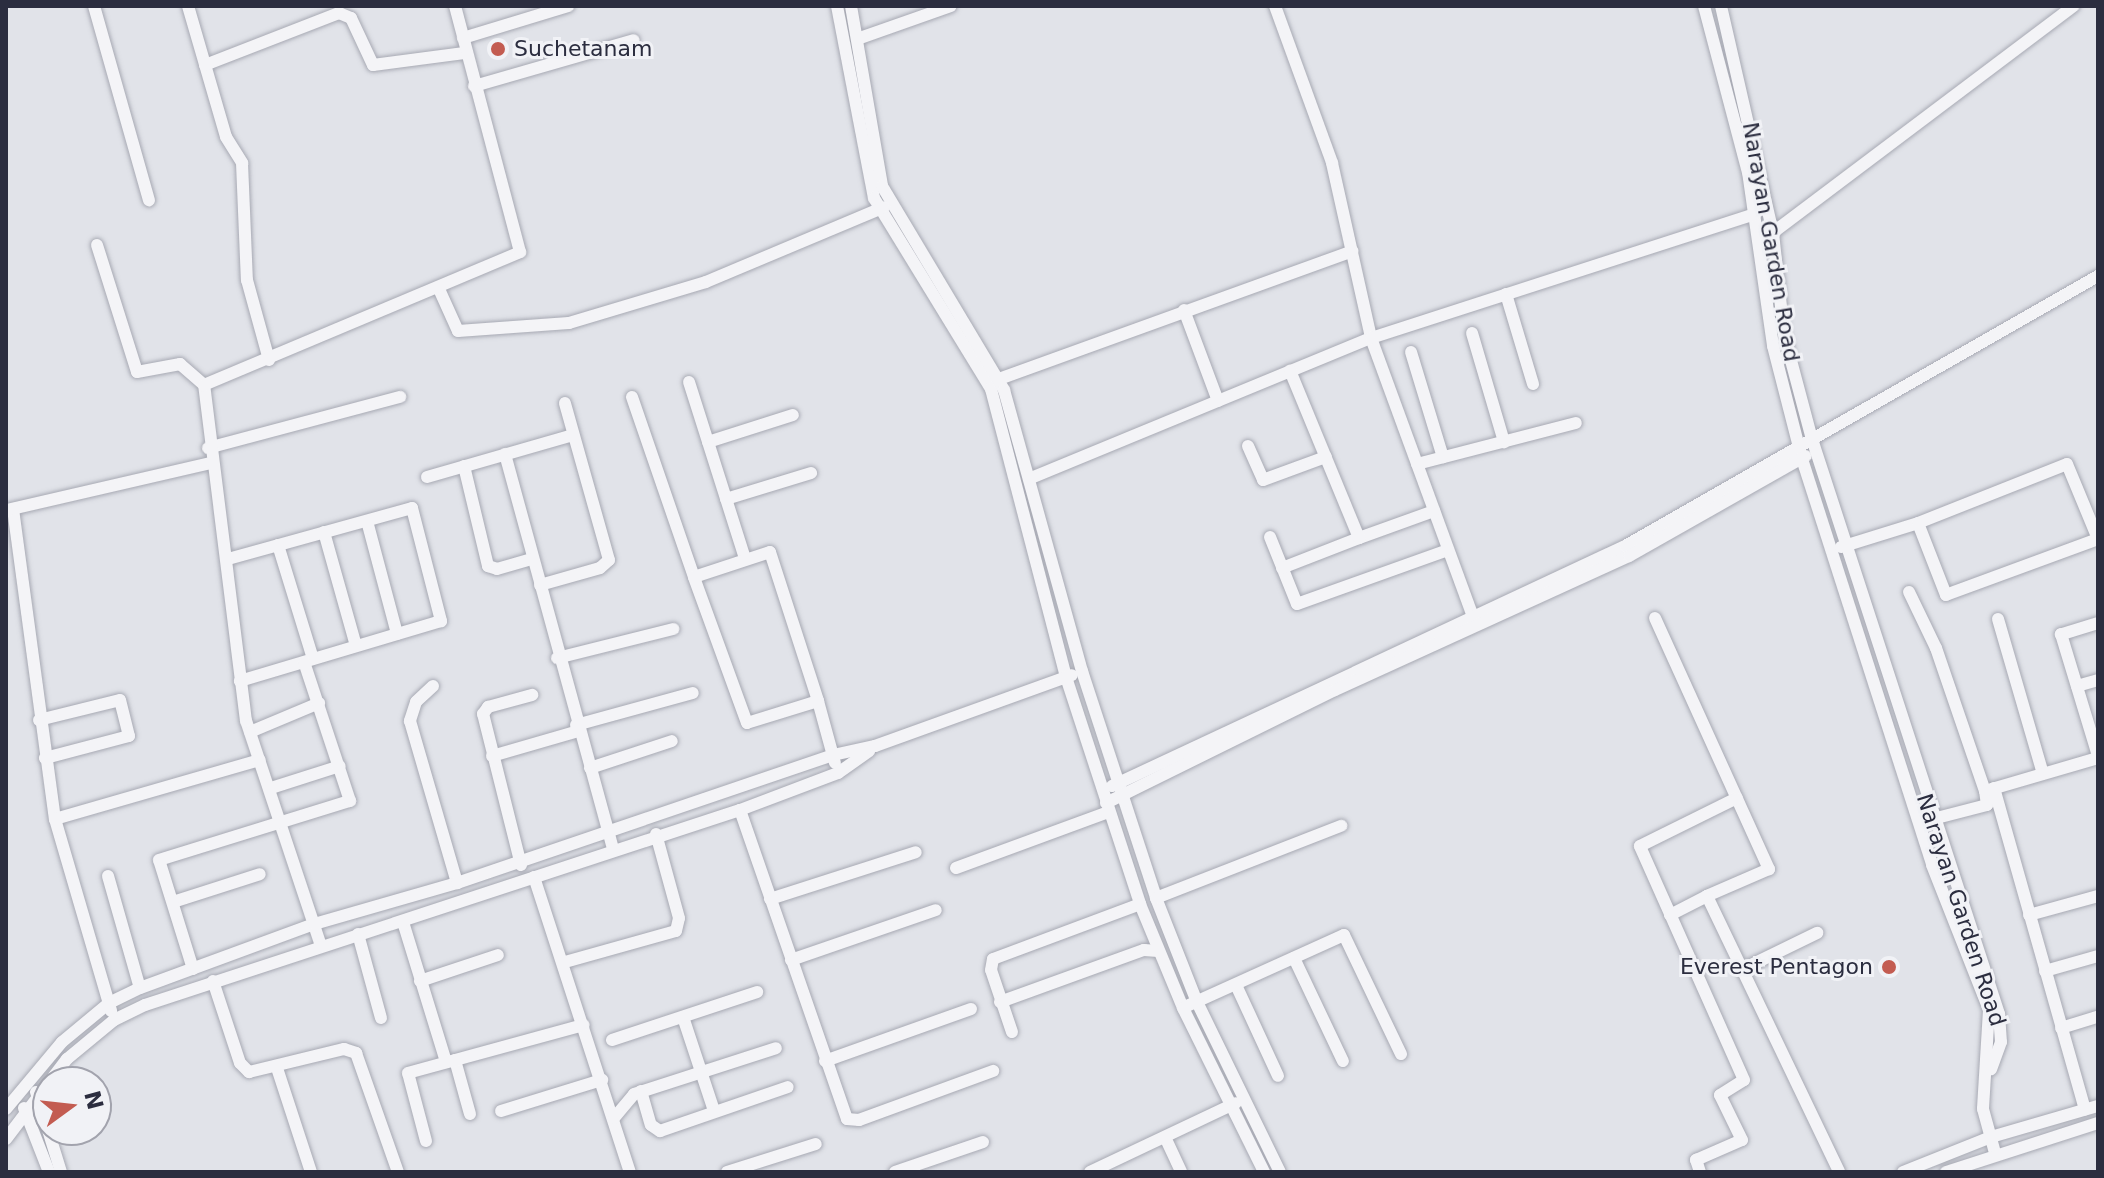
<!DOCTYPE html>
<style>
body{margin:0}
#map{position:relative;width:2104px;height:1178px;overflow:hidden;background:#e1e3e9;font-family:"DejaVu Sans",sans-serif}
div>[style]{position:absolute}
.roads{filter:drop-shadow(0 0 2px #a7a9b3) drop-shadow(0 0 2px #a7a9b3)}
.minor>*{height:12px;margin:-6px;padding:0 6px;transform-origin:6px;border-radius:6px;background:#f4f4f7}
.dots>*{width:22px;height:22px;translate:-50% -50%;box-sizing:border-box;border:4px solid #f1f2f6;border-radius:50%}
span{translate:-50% -50%;white-space:nowrap;text-align:center;line-height:1.15;-webkit-text-stroke:6px #f1f2f6;paint-order:stroke}
.poi-label{font-size:22px;color:#2b2d3f}
.left{translate:0 -50%;text-align:left}
.right{translate:-100% -50%;text-align:right}
.street-label{font-size:22px;color:#2b2d3f}
.frame{position:absolute;inset:0;border:8px solid #2b2d3f;pointer-events:none}
.north{position:absolute;left:32px;top:1066px;width:80px;height:80px;box-sizing:border-box;background:#f1f2f6;border:2px solid #a2a3ad;border-radius:50%;rotate:75deg;font-size:22px;font-weight:700;line-height:32px;text-align:center;color:#2b2d3f}
.north::after{content:'';display:block;margin:auto;width:28px;height:36px;background:#c35c51;clip-path:polygon(50% 0,100% 100%,50% 72%,0 100%)}
</style>
<div id="map">
<div class="roads">
<div class="minor">
<i style="left:94px;top:6px;width:202px;rotate:74.2deg"></i>
<i style="left:188px;top:6px;width:136px;rotate:73.8deg"></i>
<i style="left:226px;top:137px;width:31px;rotate:58deg"></i>
<i style="left:242px;top:163px;width:117px;rotate:87.6deg"></i>
<i style="left:247px;top:280px;width:83px;rotate:74.6deg"></i>
<i style="left:837px;top:6px;width:196px;rotate:79.1deg"></i>
<i style="left:874px;top:198px;width:224px;rotate:58.5deg"></i>
<i style="left:991px;top:389px;width:298px;rotate:75.4deg"></i>
<i style="left:1066px;top:677px;width:239px;rotate:71.9deg"></i>
<i style="left:1140px;top:904px;width:113px;rotate:67.5deg"></i>
<i style="left:1183px;top:1008px;width:183px;rotate:63.7deg"></i>
<i style="left:851px;top:6px;width:183px;rotate:80.2deg"></i>
<i style="left:882px;top:186px;width:238px;rotate:59.1deg"></i>
<i style="left:1004px;top:390px;width:292px;rotate:74.5deg"></i>
<i style="left:1082px;top:671px;width:239px;rotate:71.9deg"></i>
<i style="left:1156px;top:898px;width:112px;rotate:68.5deg"></i>
<i style="left:1197px;top:1002px;width:189px;rotate:64deg"></i>
<i style="left:1275px;top:6px;width:167px;rotate:70deg"></i>
<i style="left:1332px;top:163px;width:179px;rotate:77.4deg"></i>
<i style="left:1371px;top:338px;width:302px;rotate:69.9deg"></i>
<i style="left:1704px;top:6px;width:172px;rotate:75.2deg"></i>
<i style="left:1748px;top:172px;width:176px;rotate:81.8deg"></i>
<i style="left:1773px;top:346px;width:117px;rotate:75.6deg"></i>
<i style="left:1802px;top:459px;width:426px;rotate:72.2deg"></i>
<i style="left:1932px;top:865px;width:156px;rotate:68.5deg"></i>
<i style="left:1989px;top:1010px;width:99px;rotate:93.5deg"></i>
<i style="left:1983px;top:1109px;width:46px;rotate:74.7deg"></i>
<i style="left:1721px;top:6px;width:233px;rotate:77.1deg"></i>
<i style="left:1773px;top:233px;width:102px;rotate:83.8deg"></i>
<i style="left:1784px;top:334px;width:109px;rotate:75.1deg"></i>
<i style="left:1812px;top:439px;width:605px;rotate:71.98deg"></i>
<i style="left:1999px;top:1014px;width:28px;rotate:86deg"></i>
<i style="left:2001px;top:1042px;width:29px;rotate:110deg"></i>
<i style="left:463px;top:38px;width:110px;rotate:-16.9deg"></i>
<i style="left:860px;top:38px;width:96px;rotate:-19.4deg"></i>
<i style="left:205px;top:65px;width:144px;rotate:-21.2deg"></i>
<i style="left:339px;top:13px;width:13px;rotate:23deg"></i>
<i style="left:351px;top:18px;width:52px;rotate:64.9deg"></i>
<i style="left:373px;top:65px;width:92px;rotate:-7.5deg"></i>
<i style="left:474px;top:86px;width:166px;rotate:-16deg"></i>
<i style="left:1767px;top:237px;width:384px;rotate:-37deg"></i>
<i style="left:97px;top:245px;width:133px;rotate:72.5deg"></i>
<i style="left:137px;top:372px;width:44px;rotate:-10.5deg"></i>
<i style="left:180px;top:364px;width:32px;rotate:41deg"></i>
<i style="left:439px;top:289px;width:46px;rotate:65.7deg"></i>
<i style="left:458px;top:331px;width:111px;rotate:-4.1deg"></i>
<i style="left:569px;top:323px;width:143px;rotate:-16.7deg"></i>
<i style="left:706px;top:282px;width:193px;rotate:-22.8deg"></i>
<i style="left:1506px;top:294px;width:94px;rotate:73.3deg"></i>
<i style="left:1184px;top:310px;width:97px;rotate:69.5deg"></i>
<i style="left:1472px;top:333px;width:114px;rotate:73.6deg"></i>
<i style="left:1411px;top:352px;width:110px;rotate:73.1deg"></i>
<i style="left:999px;top:379px;width:376px;rotate:-19.9deg"></i>
<i style="left:689px;top:382px;width:186px;rotate:72.4deg"></i>
<i style="left:632px;top:397px;width:190px;rotate:71deg"></i>
<i style="left:708px;top:442px;width:89px;rotate:-17.6deg"></i>
<i style="left:1248px;top:446px;width:37px;rotate:66deg"></i>
<i style="left:1263px;top:480px;width:67px;rotate:-20.1deg"></i>
<i style="left:208px;top:448px;width:199px;rotate:-14.9deg"></i>
<i style="left:505px;top:454px;width:409px;rotate:74.7deg"></i>
<i style="left:1417px;top:464px;width:164px;rotate:-14.5deg"></i>
<i style="left:464px;top:466px;width:103px;rotate:76.5deg"></i>
<i style="left:488px;top:566px;width:9px;rotate:18deg"></i>
<i style="left:497px;top:569px;width:36px;rotate:-16deg"></i>
<i style="left:427px;top:477px;width:152px;rotate:-16deg"></i>
<i style="left:1031px;top:478px;width:368px;rotate:-22.4deg"></i>
<i style="left:1371px;top:338px;width:404px;rotate:-17.9deg"></i>
<i style="left:726px;top:499px;width:89px;rotate:-17deg"></i>
<i style="left:13px;top:509px;width:313px;rotate:82.3deg"></i>
<i style="left:55px;top:819px;width:200px;rotate:73.7deg"></i>
<i style="left:7px;top:510px;width:208px;rotate:-13deg"></i>
<i style="left:367px;top:521px;width:117px;rotate:75.1deg"></i>
<i style="left:324px;top:532px;width:118px;rotate:74.3deg"></i>
<i style="left:1270px;top:537px;width:72px;rotate:68.1deg"></i>
<i style="left:1297px;top:604px;width:160px;rotate:-19.7deg"></i>
<i style="left:1359px;top:538px;width:80px;rotate:-19.8deg"></i>
<i style="left:278px;top:545px;width:119px;rotate:72.9deg"></i>
<i style="left:1841px;top:547px;width:81px;rotate:-17.3deg"></i>
<i style="left:1918px;top:523px;width:160px;rotate:-21.6deg"></i>
<i style="left:2067px;top:464px;width:81px;rotate:67.5deg"></i>
<i style="left:2098px;top:539px;width:162px;rotate:159.8deg"></i>
<i style="left:1946px;top:595px;width:77px;rotate:-111.3deg"></i>
<i style="left:228px;top:559px;width:191px;rotate:-15.5deg"></i>
<i style="left:412px;top:508px;width:117px;rotate:75.6deg"></i>
<i style="left:441px;top:621px;width:210px;rotate:163.4deg"></i>
<i style="left:1282px;top:568px;width:83px;rotate:-21.3deg"></i>
<i style="left:1359px;top:538px;width:181px;rotate:-112.4deg"></i>
<i style="left:540px;top:585px;width:62px;rotate:-15.8deg"></i>
<i style="left:600px;top:568px;width:12px;rotate:-42deg"></i>
<i style="left:609px;top:560px;width:163px;rotate:-105.7deg"></i>
<i style="left:1909px;top:592px;width:62px;rotate:64.3deg"></i>
<i style="left:1936px;top:648px;width:151px;rotate:71.1deg"></i>
<i style="left:1655px;top:618px;width:276px;rotate:65.6deg"></i>
<i style="left:1769px;top:869px;width:68px;rotate:156.5deg"></i>
<i style="left:1707px;top:896px;width:306px;rotate:64.4deg"></i>
<i style="left:1998px;top:619px;width:161px;rotate:73.8deg"></i>
<i style="left:2098px;top:623px;width:39px;rotate:163deg"></i>
<i style="left:2061px;top:634px;width:127px;rotate:73.1deg"></i>
<i style="left:557px;top:658px;width:120px;rotate:-14deg"></i>
<i style="left:433px;top:686px;width:23px;rotate:137deg"></i>
<i style="left:416px;top:702px;width:20px;rotate:108deg"></i>
<i style="left:410px;top:721px;width:169px;rotate:73.8deg"></i>
<i style="left:2077px;top:686px;width:22px;rotate:-16deg"></i>
<i style="left:818px;top:701px;width:74px;rotate:162.8deg"></i>
<i style="left:747px;top:723px;width:155px;rotate:-110deg"></i>
<i style="left:694px;top:577px;width:80px;rotate:-18.2deg"></i>
<i style="left:770px;top:552px;width:157px;rotate:72.1deg"></i>
<i style="left:818px;top:701px;width:64px;rotate:74.7deg"></i>
<i style="left:39px;top:720px;width:83px;rotate:-13.9deg"></i>
<i style="left:120px;top:700px;width:37px;rotate:76deg"></i>
<i style="left:129px;top:736px;width:87px;rotate:165.3deg"></i>
<i style="left:576px;top:725px;width:121px;rotate:-15.3deg"></i>
<i style="left:250px;top:732px;width:75px;rotate:-22.8deg"></i>
<i style="left:492px;top:756px;width:90px;rotate:-16.2deg"></i>
<i style="left:590px;top:768px;width:86px;rotate:-18.2deg"></i>
<i style="left:1112px;top:786px;width:566px;rotate:-25.07deg"></i>
<i style="left:1625px;top:546px;width:545px;rotate:-29.72deg"></i>
<i style="left:271px;top:788px;width:72px;rotate:-17.7deg"></i>
<i style="left:1994px;top:788px;width:334px;rotate:74.2deg"></i>
<i style="left:1106px;top:803px;width:255px;rotate:-26.3deg"></i>
<i style="left:1335px;top:690px;width:323px;rotate:-24.5deg"></i>
<i style="left:1629px;top:556px;width:203px;rotate:-29.5deg"></i>
<i style="left:740px;top:810px;width:327px;rotate:70.9deg"></i>
<i style="left:847px;top:1119px;width:12px;rotate:5deg"></i>
<i style="left:859px;top:1120px;width:143px;rotate:-20.1deg"></i>
<i style="left:55px;top:819px;width:213px;rotate:-16.1deg"></i>
<i style="left:1925px;top:821px;width:64px;rotate:-14.5deg"></i>
<i style="left:1987px;top:805px;width:14px;rotate:-98deg"></i>
<i style="left:1985px;top:791px;width:118px;rotate:-16.3deg"></i>
<i style="left:521px;top:865px;width:156px;rotate:-104.1deg"></i>
<i style="left:483px;top:714px;width:9px;rotate:-54deg"></i>
<i style="left:488px;top:707px;width:46px;rotate:-15.3deg"></i>
<i style="left:956px;top:868px;width:162px;rotate:-20.2deg"></i>
<i style="left:108px;top:876px;width:116px;rotate:74.1deg"></i>
<i style="left:534px;top:877px;width:310px;rotate:72deg"></i>
<i style="left:1156px;top:898px;width:199px;rotate:-21.3deg"></i>
<i style="left:770px;top:899px;width:153px;rotate:-17.8deg"></i>
<i style="left:173px;top:902px;width:91px;rotate:-17.8deg"></i>
<i style="left:1670px;top:915px;width:42px;rotate:-27.2deg"></i>
<i style="left:2029px;top:915px;width:72px;rotate:-15.4deg"></i>
<i style="left:403px;top:922px;width:146px;rotate:72.9deg"></i>
<i style="left:358px;top:934px;width:87px;rotate:74.7deg"></i>
<i style="left:321px;top:946px;width:237px;rotate:-108.4deg"></i>
<i style="left:246px;top:721px;width:339px;rotate:-97.1deg"></i>
<i style="left:204px;top:385px;width:343px;rotate:-22.8deg"></i>
<i style="left:520px;top:252px;width:254px;rotate:-104.8deg"></i>
<i style="left:1294px;top:958px;width:114px;rotate:64.6deg"></i>
<i style="left:791px;top:960px;width:153px;rotate:-19deg"></i>
<i style="left:565px;top:962px;width:115px;rotate:-15.6deg"></i>
<i style="left:676px;top:931px;width:13px;rotate:-77deg"></i>
<i style="left:679px;top:918px;width:87px;rotate:-105.3deg"></i>
<i style="left:193px;top:969px;width:114px;rotate:-107.3deg"></i>
<i style="left:159px;top:860px;width:200px;rotate:-17.2deg"></i>
<i style="left:350px;top:801px;width:146px;rotate:-108.3deg"></i>
<i style="left:1741px;top:970px;width:85px;rotate:-26deg"></i>
<i style="left:2045px;top:971px;width:55px;rotate:-15.8deg"></i>
<i style="left:213px;top:981px;width:86px;rotate:71.8deg"></i>
<i style="left:240px;top:1063px;width:13px;rotate:45deg"></i>
<i style="left:249px;top:1072px;width:98px;rotate:-13.6deg"></i>
<i style="left:344px;top:1049px;width:13px;rotate:18deg"></i>
<i style="left:356px;top:1053px;width:126px;rotate:70.6deg"></i>
<i style="left:420px;top:981px;width:82px;rotate:-18.4deg"></i>
<i style="left:1236px;top:985px;width:100px;rotate:65.2deg"></i>
<i style="left:1000px;top:1002px;width:153px;rotate:-19.9deg"></i>
<i style="left:1144px;top:950px;width:14px;rotate:4deg"></i>
<i style="left:1189px;top:1005px;width:170px;rotate:-24.3deg"></i>
<i style="left:1344px;top:935px;width:132px;rotate:64.4deg"></i>
<i style="left:683px;top:1017px;width:99px;rotate:71.7deg"></i>
<i style="left:2061px;top:1028px;width:39px;rotate:-17deg"></i>
<i style="left:1012px;top:1032px;width:65px;rotate:-108.7deg"></i>
<i style="left:991px;top:970px;width:11px;rotate:-80deg"></i>
<i style="left:993px;top:959px;width:157px;rotate:-20.5deg"></i>
<i style="left:612px;top:1040px;width:153px;rotate:-18.3deg"></i>
<i style="left:455px;top:1060px;width:56px;rotate:74.5deg"></i>
<i style="left:825px;top:1061px;width:155px;rotate:-19.6deg"></i>
<i style="left:277px;top:1068px;width:109px;rotate:71.9deg"></i>
<i style="left:641px;top:1091px;width:35px;rotate:74deg"></i>
<i style="left:651px;top:1125px;width:11px;rotate:34deg"></i>
<i style="left:660px;top:1131px;width:135px;rotate:-19deg"></i>
<i style="left:36px;top:1092px;width:40px;rotate:72deg"></i>
<i style="left:24px;top:1108px;width:69px;rotate:68.7deg"></i>
<i style="left:6px;top:1109px;width:87px;rotate:-50.1deg"></i>
<i style="left:62px;top:1042px;width:61px;rotate:-39.7deg"></i>
<i style="left:109px;top:1003px;width:34px;rotate:-26deg"></i>
<i style="left:140px;top:988px;width:185px;rotate:-20.2deg"></i>
<i style="left:314px;top:924px;width:149px;rotate:-16deg"></i>
<i style="left:457px;top:883px;width:397px;rotate:-18.8deg"></i>
<i style="left:833px;top:755px;width:43px;rotate:-12.1deg"></i>
<i style="left:875px;top:746px;width:209px;rotate:-19.8deg"></i>
<i style="left:501px;top:1111px;width:106px;rotate:-17.1deg"></i>
<i style="left:614px;top:1118px;width:31px;rotate:-50deg"></i>
<i style="left:634px;top:1094px;width:149px;rotate:-17.9deg"></i>
<i style="left:48px;top:1130px;width:44px;rotate:72.8deg"></i>
<i style="left:1165px;top:1137px;width:38px;rotate:65deg"></i>
<i style="left:6px;top:1139px;width:101px;rotate:-52.7deg"></i>
<i style="left:67px;top:1059px;width:61px;rotate:-39.7deg"></i>
<i style="left:114px;top:1020px;width:34px;rotate:-26deg"></i>
<i style="left:145px;top:1005px;width:626px;rotate:-18.15deg"></i>
<i style="left:740px;top:810px;width:105px;rotate:-20.7deg"></i>
<i style="left:838px;top:773px;width:38px;rotate:-35deg"></i>
<i style="left:426px;top:1141px;width:70px;rotate:-104.8deg"></i>
<i style="left:408px;top:1073px;width:182px;rotate:-15.3deg"></i>
<i style="left:727px;top:1172px;width:93px;rotate:-17.5deg"></i>
<i style="left:895px;top:1172px;width:93px;rotate:-18.8deg"></i>
<i style="left:1090px;top:1172px;width:161px;rotate:-25.3deg"></i>
<i style="left:1700px;top:1172px;width:13px;rotate:-108deg"></i>
<i style="left:1696px;top:1160px;width:50px;rotate:-23.5deg"></i>
<i style="left:1742px;top:1140px;width:50px;rotate:-116.1deg"></i>
<i style="left:1720px;top:1095px;width:28px;rotate:-32deg"></i>
<i style="left:1744px;top:1080px;width:256px;rotate:-114deg"></i>
<i style="left:1640px;top:846px;width:108px;rotate:-26.3deg"></i>
<i style="left:1903px;top:1172px;width:95px;rotate:-21.7deg"></i>
<i style="left:1991px;top:1137px;width:111px;rotate:-16.2deg"></i>
<i style="left:1946px;top:1172px;width:160px;rotate:-17.9deg"></i>
</div>
</div>
<div class="dots">
<i style="left:498px;top:49px;background:#c35c51"></i>
<i style="left:1889px;top:967px;background:#c35c51"></i>
</div>
<div class="poi-label">
<span class="left" style="left:514px;top:49px">Suchetanam</span>
<span class="right" style="left:1873px;top:967px">Everest Pentagon</span>
</div>
<div class="street-label">
<span style="left:1771px;top:242px;rotate:80deg">Narayan Garden Road</span>
<span style="left:1961px;top:910px;rotate:72deg">Narayan Garden Road</span>
</div>
<div class="frame"></div>
<div class="north">N</div>
</div>
